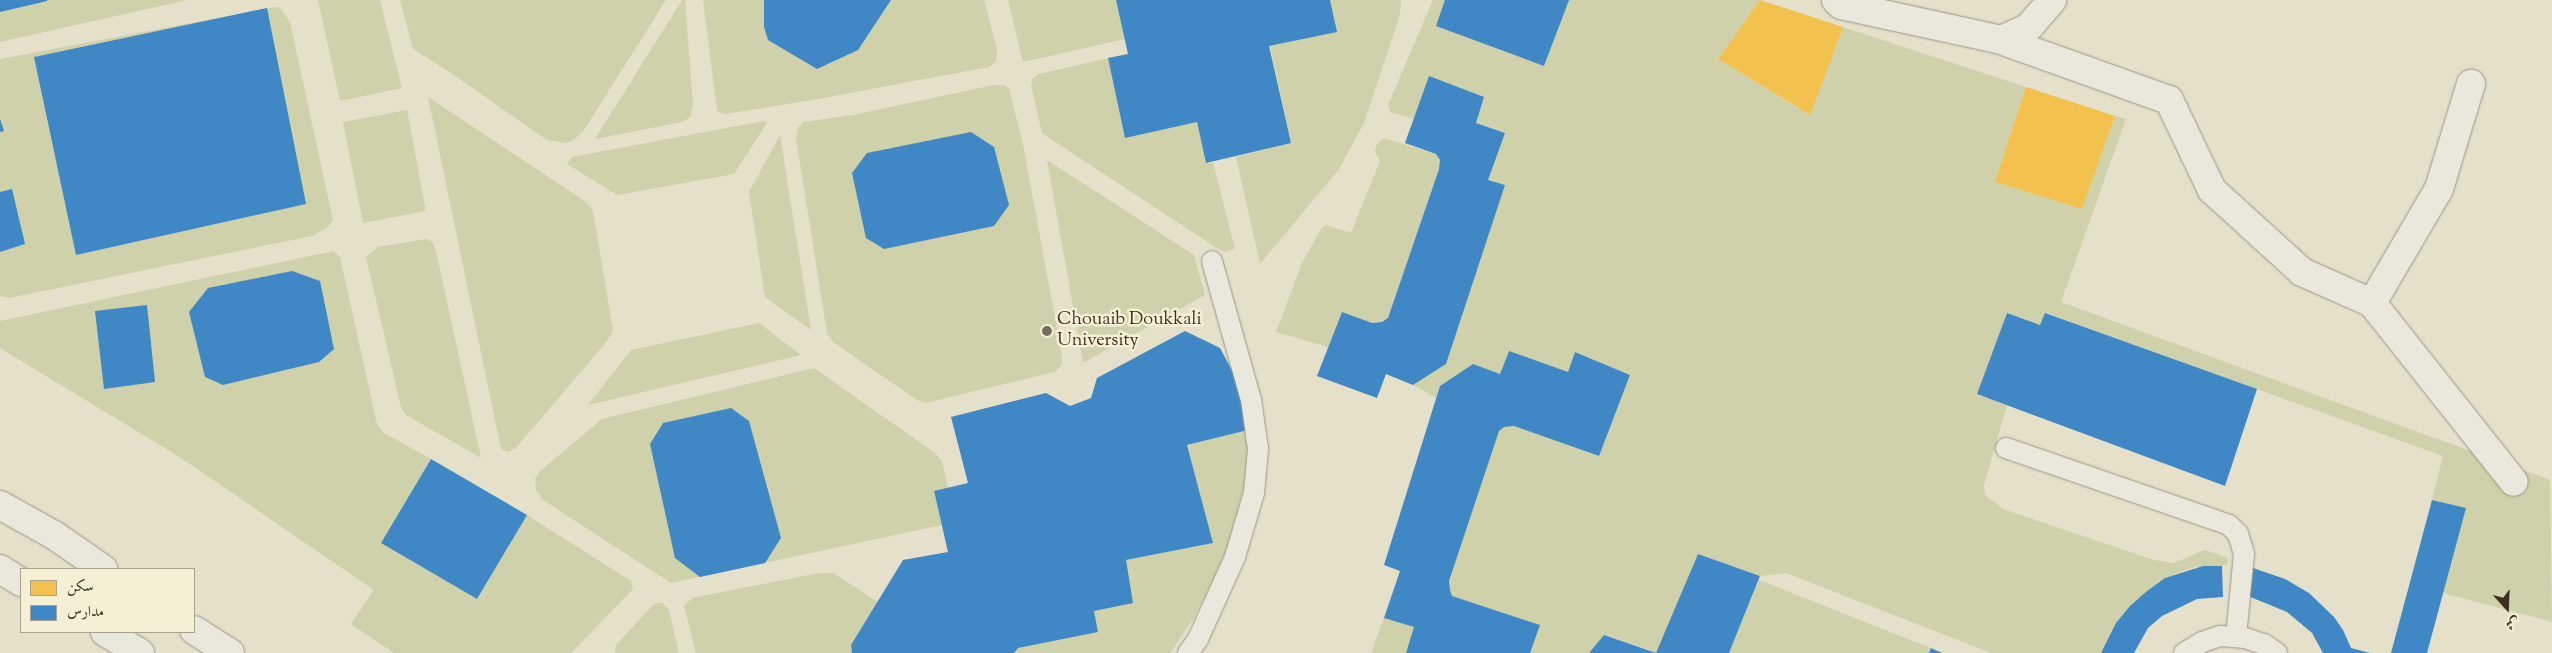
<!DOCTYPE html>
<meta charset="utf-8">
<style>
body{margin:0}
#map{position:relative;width:2552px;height:653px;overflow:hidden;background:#e4e0ca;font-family:"Sorts Mill Goudy",Amiri,serif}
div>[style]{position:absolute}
.green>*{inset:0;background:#cfd1aa}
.homes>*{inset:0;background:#f2c14e}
.schools>*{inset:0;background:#3f88c5}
.roads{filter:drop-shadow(0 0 1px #9b9789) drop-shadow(0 0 1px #9b9789)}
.service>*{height:20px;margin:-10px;padding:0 10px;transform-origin:10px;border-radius:10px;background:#eae8dd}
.minor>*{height:28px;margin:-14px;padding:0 14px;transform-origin:14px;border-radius:14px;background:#eae8dd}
.secondary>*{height:28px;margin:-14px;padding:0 14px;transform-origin:14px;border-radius:14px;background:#eae8dd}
.dots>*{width:14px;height:14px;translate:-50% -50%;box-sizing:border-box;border:2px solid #f5efd6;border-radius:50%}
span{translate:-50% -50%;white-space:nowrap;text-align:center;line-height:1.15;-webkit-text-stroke:5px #f5efd6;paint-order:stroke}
.poi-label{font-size:18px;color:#3d2f23}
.left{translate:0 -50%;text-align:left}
.legend{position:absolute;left:20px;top:568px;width:175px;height:65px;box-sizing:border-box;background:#f5efd6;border:1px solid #aba28e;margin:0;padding:6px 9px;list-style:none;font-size:15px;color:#3d2f23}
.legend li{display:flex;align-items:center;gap:10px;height:25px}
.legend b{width:25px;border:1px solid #aba28e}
.north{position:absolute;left:2482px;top:583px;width:50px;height:50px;-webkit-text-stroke:4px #f5efd6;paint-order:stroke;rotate:160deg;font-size:14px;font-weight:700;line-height:20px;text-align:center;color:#3d2f23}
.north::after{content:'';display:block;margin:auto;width:18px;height:22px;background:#3d2f23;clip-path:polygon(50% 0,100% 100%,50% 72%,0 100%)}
</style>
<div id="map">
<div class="green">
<i style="clip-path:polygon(0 0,187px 0,0 42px)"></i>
<i style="clip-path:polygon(318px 0,380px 0,402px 88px,340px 101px)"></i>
<i style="clip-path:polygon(400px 0,666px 0,584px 130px,574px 140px,565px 143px,547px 140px,454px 75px,413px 49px)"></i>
<i style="clip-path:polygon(682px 0,685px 0,693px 105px,691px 117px,682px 122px,595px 139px)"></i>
<i style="clip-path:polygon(703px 0,984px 0,997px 49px,996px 61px,989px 67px,818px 99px,725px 114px,717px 111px)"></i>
<i style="clip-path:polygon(1008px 0,1116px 0,1125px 39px,1023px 62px)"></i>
<i style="clip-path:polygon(1260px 0,1401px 0,1400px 15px,1364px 123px,1339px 169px,1260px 264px,1236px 157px,1291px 143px)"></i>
<i style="clip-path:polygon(1433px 0,1760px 0,1718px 59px,1809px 115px,1843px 27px,2026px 87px,1995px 182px,2082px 209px,2115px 116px,2126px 119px,2061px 302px,2550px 480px,2552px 622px,2443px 593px,2465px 508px,2432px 500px,2443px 456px,2046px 313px,2040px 325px,2007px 313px,1977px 394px,2007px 405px,1984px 485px,1985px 495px,2003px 509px,2154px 560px,2174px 563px,2205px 550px,2226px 557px,2228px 560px,2227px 564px,2222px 566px,2203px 566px,2188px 569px,2165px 578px,2147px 591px,2130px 606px,2116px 623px,2101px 653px,1991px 653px,1786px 573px,1760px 576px,1698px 554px,1657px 653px,1604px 635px,1589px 653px,1371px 653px,1384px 618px,1414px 627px,1499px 431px,1504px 427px,1514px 426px,1599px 456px,1630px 375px,1576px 352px,1568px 372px,1509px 351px,1500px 374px,1473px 364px,1440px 386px,1436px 398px,1413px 385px,1446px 364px,1504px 185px,1488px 180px,1505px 133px,1476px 123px,1484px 97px,1429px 77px,1414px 119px,1390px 112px,1388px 105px)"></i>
<i style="clip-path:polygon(276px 7px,281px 9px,290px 22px,333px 220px,327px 228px,312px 236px,9px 298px,0 296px,0 59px)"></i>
<i style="clip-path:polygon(1108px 58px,1125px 138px,1197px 122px,1206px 163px,1213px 163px,1235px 249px,1225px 252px,1218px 249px,1042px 133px,1031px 85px,1033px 78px,1039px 74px)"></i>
<i style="clip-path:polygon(994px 85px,1004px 85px,1009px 89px,1023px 144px,1062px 356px,1062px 365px,1055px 372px,925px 403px,917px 400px,833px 342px,827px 333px,796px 138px,798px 128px,803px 122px,853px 115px)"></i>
<i style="clip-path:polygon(428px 97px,585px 201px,593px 211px,613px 331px,608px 340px,515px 449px,507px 452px,501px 449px)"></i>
<i style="clip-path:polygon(407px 110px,426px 211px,363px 223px,343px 122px)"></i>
<i style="clip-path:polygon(764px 121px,767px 123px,734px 174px,617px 195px,567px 164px,572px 157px)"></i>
<i style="clip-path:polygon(780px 135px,811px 330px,765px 297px,749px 192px)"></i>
<i style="clip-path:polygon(1384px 138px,1436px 154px,1440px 160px,1439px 169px,1388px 318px,1382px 322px,1372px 323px,1342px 312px,1328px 347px,1276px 332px,1302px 263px,1321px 229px,1326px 225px,1351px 233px,1380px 161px,1375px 151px,1377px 144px)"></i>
<i style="clip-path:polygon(1047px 160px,1194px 255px,1205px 295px,1083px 363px)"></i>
<i style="clip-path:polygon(426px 239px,433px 242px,436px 251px,481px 458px,406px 415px,401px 407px,366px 257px,378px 247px)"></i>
<i style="clip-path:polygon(334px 251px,340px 257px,377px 424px,384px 433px,431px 459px,381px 543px,477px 599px,527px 515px,631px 581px,633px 589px,571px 653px,394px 653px,351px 624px,374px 590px,181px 458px,0 348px,0 321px)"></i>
<i style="clip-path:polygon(759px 323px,801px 355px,588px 405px,631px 350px)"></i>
<i style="clip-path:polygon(814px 368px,935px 453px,942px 461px,948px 488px,934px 492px,942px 525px,671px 583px,543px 500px,536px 490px,535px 479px,539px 472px,602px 419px)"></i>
<i style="clip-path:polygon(1248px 430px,1248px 463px,1243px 492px,1225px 557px,1195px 616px,1170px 653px,1014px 653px,1018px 648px,1098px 632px,1094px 611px,1126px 560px,1213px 543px,1187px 445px)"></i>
<i style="clip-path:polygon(819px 573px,833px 573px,878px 602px,851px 645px,852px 653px,696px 653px,684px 606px,692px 598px)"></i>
<i style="clip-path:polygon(1759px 580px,1931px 648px,1929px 653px,1729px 653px)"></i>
<i style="clip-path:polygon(662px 602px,669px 610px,679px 653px,615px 653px,616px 645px,653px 605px)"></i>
</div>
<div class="homes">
<i style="clip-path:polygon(1760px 0,1843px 27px,1810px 115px,1718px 59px)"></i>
<i style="clip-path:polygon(2026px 87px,2115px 116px,2082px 209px,1995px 182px)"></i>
</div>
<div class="schools">
<i style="clip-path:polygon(0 0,47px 0,47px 1px,0 12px)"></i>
<i style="clip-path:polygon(764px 0,891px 0,858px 50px,817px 69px,768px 40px,764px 27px)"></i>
<i style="clip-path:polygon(1116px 0,1330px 0,1337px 32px,1269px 46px,1291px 143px,1206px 163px,1197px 122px,1125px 138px,1108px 58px,1128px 54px)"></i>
<i style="clip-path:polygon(1445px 0,1569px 0,1544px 66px,1436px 26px)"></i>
<i style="clip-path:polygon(267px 8px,306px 204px,76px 255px,34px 57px)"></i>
<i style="clip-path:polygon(1429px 76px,1484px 97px,1476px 123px,1505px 133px,1488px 180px,1505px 185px,1446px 364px,1413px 385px,1386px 374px,1377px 398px,1317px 376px,1342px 312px,1372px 323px,1382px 322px,1388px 318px,1439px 169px,1440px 160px,1436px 154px,1405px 143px)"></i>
<i style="clip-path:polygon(0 119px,4px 131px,0 132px)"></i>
<i style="clip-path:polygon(971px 132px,994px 147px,1009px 205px,994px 226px,884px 249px,866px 238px,852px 173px,867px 153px)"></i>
<i style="clip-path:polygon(12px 189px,25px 244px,0 252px,0 192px)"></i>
<i style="clip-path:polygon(292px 271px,320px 281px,334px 349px,319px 362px,223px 385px,205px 377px,189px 312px,208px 288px)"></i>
<i style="clip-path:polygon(147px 305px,155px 382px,104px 389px,95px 311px)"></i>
<i style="clip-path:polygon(2007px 313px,2040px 325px,2045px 313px,2257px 389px,2225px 486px,1977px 394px)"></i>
<i style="clip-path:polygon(1185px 331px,1220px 348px,1235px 376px,1248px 430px,1187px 445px,1213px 543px,1126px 560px,1133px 603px,1094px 611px,1098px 632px,1018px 648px,1014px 653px,852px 653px,851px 645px,903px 560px,948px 552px,934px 491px,968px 483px,951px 417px,1046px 393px,1070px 406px,1091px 398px,1097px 378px)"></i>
<i style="clip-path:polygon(1509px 351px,1568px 372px,1575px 352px,1630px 375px,1599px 456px,1514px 426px,1504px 427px,1499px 431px,1449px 581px,1450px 590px,1452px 596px,1540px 625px,1530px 653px,1406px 653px,1414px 627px,1384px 618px,1400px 571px,1384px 565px,1440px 386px,1473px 364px,1500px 374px)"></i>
<i style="clip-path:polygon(731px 408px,749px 421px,781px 538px,765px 563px,700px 577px,675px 558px,650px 444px,663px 423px)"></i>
<i style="clip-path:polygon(431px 459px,527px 515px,477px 599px,381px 543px)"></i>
<i style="clip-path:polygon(2432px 500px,2466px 508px,2427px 653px,2391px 653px)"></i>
<i style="clip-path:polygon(1698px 554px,1760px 576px,1729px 653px,1656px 653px)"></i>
<i style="clip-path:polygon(2203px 566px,2222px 566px,2223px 597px,2197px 599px,2162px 616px,2148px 628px,2134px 653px,2101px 653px,2116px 623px,2130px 606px,2147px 591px,2165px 578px)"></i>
<i style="clip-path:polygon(2253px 568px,2285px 579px,2309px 593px,2334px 617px,2343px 630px,2351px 648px,2370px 653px,2323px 653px,2312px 633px,2287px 612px,2248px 596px)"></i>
<i style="clip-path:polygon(1604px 635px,1656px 653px,1589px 653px)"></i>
<i style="clip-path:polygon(1931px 648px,1942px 653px,1929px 653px)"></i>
</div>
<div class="roads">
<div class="service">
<i style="left:2006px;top:448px;width:236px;rotate:19deg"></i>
<i style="left:2229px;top:525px;width:13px;rotate:45deg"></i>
<i style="left:2238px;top:534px;width:21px;rotate:73deg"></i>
<i style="left:2244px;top:554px;width:83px;rotate:95.5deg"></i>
<i style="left:1188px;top:653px;width:17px;rotate:-54deg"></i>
<i style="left:1198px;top:639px;width:90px;rotate:-65.7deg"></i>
<i style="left:1235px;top:557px;width:67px;rotate:-73.5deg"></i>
<i style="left:1254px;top:493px;width:44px;rotate:-84.8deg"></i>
<i style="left:1258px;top:449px;width:49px;rotate:-98.1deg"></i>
<i style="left:1251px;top:400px;width:144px;rotate:-105.7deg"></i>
<i style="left:2184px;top:653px;width:21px;rotate:-31deg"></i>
<i style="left:2202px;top:642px;width:20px;rotate:-18deg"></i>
<i style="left:2221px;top:636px;width:24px;rotate:5deg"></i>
<i style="left:2245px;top:638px;width:20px;rotate:18deg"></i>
<i style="left:2264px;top:644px;width:16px;rotate:35deg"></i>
</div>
<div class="minor">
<i style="left:1836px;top:0;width:7px;rotate:45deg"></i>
<i style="left:1841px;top:5px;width:164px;rotate:12.3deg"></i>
<i style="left:2001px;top:40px;width:30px;rotate:-24deg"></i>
<i style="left:2028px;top:28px;width:37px;rotate:-49deg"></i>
<i style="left:2001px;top:40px;width:178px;rotate:19.7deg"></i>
<i style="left:2169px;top:100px;width:100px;rotate:64.5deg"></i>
<i style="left:2212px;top:190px;width:122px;rotate:42.3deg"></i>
<i style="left:2302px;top:272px;width:77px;rotate:23.9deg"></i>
<i style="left:2372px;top:303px;width:228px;rotate:51.6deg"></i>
<i style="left:2372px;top:303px;width:132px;rotate:-59.6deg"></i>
<i style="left:2439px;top:189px;width:110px;rotate:-73.1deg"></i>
</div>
<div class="secondary">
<i style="left:0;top:505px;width:62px;rotate:29.1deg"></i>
<i style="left:54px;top:535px;width:60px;rotate:34.8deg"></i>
<i style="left:0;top:569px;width:25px;rotate:32deg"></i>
<i style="left:194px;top:630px;width:43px;rotate:32.6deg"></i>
<i style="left:105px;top:632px;width:41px;rotate:31deg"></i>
</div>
</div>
<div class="dots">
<i style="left:1047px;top:331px;background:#776d5d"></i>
</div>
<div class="poi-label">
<span class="left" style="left:1057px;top:331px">Chouaib Doukkali<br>University</span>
</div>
<ul class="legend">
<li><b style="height:14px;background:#f2c14e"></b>سكن</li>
<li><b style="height:14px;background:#3f88c5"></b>مدارس</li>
</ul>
<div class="north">ش</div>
</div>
